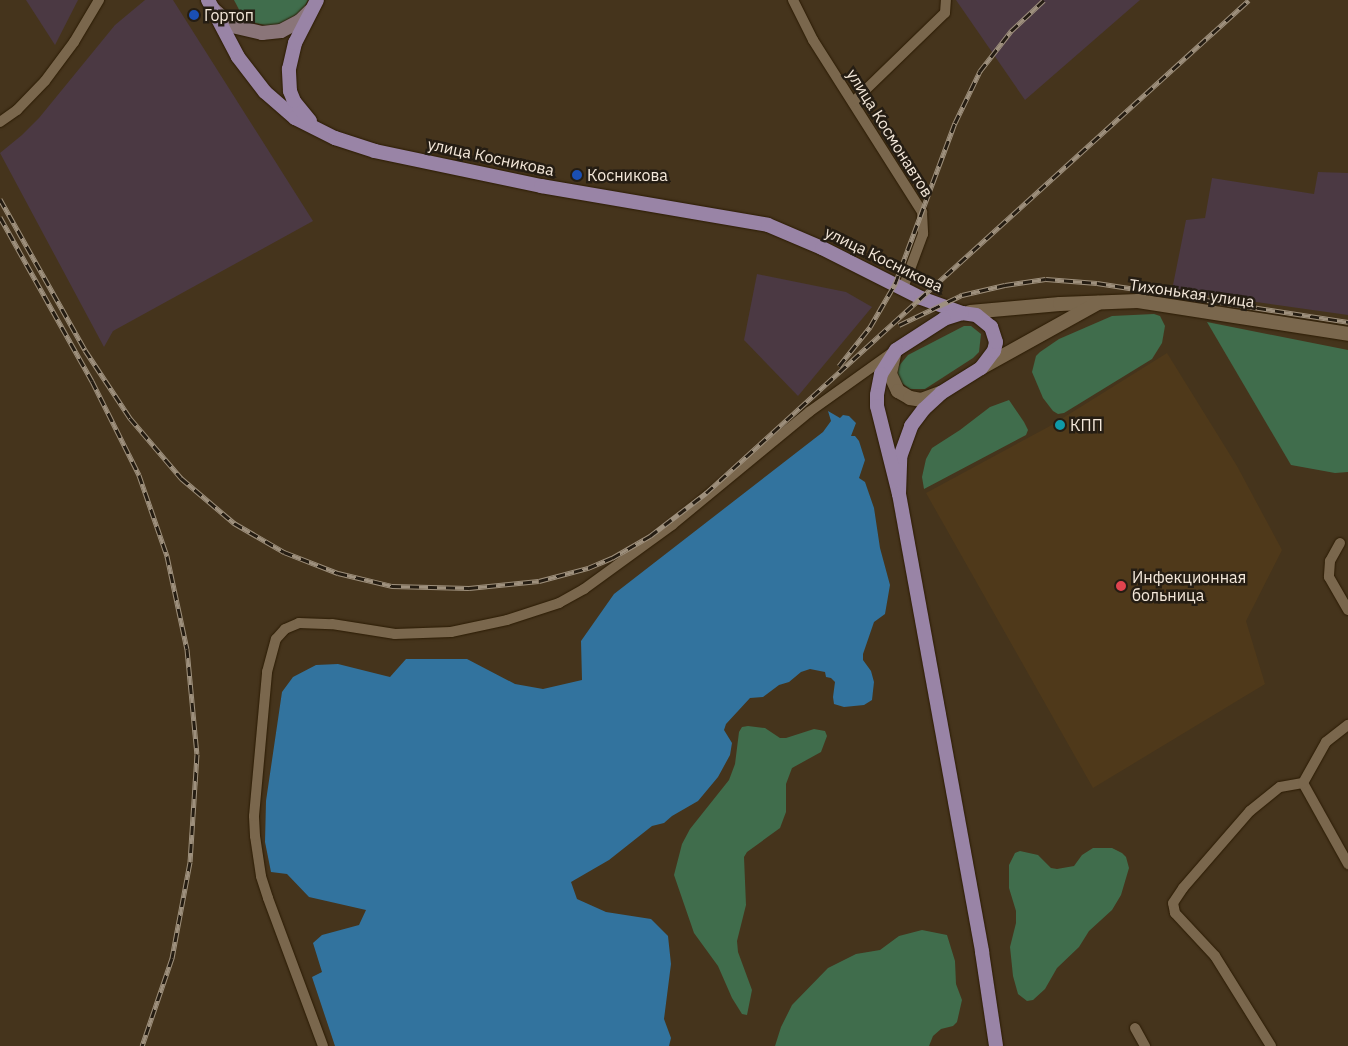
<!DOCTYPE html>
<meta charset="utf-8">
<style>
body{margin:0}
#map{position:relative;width:1348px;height:1046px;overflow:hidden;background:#45341c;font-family:"IBM Plex Sans",sans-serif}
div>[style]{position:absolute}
.built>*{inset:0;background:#4f391a}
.industrial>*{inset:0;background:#4b3943}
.green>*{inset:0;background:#406d4c}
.water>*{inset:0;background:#32739e}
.roads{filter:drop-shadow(0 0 1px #2b1b04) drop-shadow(0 0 1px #2b1b04)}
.minor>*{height:10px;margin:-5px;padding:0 5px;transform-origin:5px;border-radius:5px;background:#7a674d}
.tertiary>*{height:14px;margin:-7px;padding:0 7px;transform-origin:7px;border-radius:7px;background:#7a674d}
.secondary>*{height:14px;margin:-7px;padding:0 7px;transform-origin:7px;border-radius:7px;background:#8a7579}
.primary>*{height:14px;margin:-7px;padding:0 7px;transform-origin:7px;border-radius:7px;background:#9984a6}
.rail>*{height:5px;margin-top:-2.5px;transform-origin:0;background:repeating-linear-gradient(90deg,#251d13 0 9px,#9e907d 0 18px);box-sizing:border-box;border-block:1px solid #9e907d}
.dots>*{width:14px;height:14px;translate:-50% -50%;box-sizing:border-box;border:2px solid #251d13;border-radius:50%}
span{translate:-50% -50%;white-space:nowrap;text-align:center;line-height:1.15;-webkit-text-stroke:5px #251d13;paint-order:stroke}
.poi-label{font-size:16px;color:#f4e8da}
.left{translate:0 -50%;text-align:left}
.street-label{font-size:16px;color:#f4e8da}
</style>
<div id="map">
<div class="built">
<i style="clip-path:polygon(1167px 353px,1237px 466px,1282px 550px,1246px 621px,1265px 684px,1093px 788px,926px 493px,1050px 426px)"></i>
</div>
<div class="industrial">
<i style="clip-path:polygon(27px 0,78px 0,55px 45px,26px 0)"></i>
<i style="clip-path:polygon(145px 0,173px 0,313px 221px,113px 331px,104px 347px,0 153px,22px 135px,39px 118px,115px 25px)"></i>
<i style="clip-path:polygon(956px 0,1140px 0,1025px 100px)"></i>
<i style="clip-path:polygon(1318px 172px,1348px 173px,1348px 315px,1172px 290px,1186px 220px,1205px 218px,1212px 178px,1314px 194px)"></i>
<i style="clip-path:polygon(757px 274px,846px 292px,872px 307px,798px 396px,744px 340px)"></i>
</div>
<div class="green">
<i style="clip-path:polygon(234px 0,308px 0,301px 13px,281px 25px,270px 26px,245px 21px)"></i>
<i style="clip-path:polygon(1154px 314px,1160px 316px,1165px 326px,1162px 343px,1152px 359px,1064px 413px,1058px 414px,1053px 411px,1043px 398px,1032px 372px,1036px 356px,1040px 352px,1059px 339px,1112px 316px)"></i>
<i style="clip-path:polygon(1207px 322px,1348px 350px,1348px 472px,1335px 473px,1291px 465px)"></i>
<i style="clip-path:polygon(964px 326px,971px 326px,981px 334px,979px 352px,973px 358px,925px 389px,910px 389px,898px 380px,898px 367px,908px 355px)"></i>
<i style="clip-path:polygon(1009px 400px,1024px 422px,1028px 430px,1026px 435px,924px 489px,922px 477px,926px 459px,932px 448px,960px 430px,990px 407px)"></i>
<i style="clip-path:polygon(748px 726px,765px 728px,780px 738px,786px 738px,814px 729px,825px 731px,827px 736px,821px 752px,792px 768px,786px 784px,786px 812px,780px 828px,747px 852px,744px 857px,746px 905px,737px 941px,738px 952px,752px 990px,747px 1015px,742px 1014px,732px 998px,718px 966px,694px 933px,674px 875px,682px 844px,690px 829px,729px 780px,735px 764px,739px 732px,742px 727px)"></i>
<i style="clip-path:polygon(1093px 848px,1112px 848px,1122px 853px,1126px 857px,1129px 868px,1121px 895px,1112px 910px,1089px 931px,1079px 947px,1057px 968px,1045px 989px,1033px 1000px,1027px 1001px,1018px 994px,1013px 976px,1010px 947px,1016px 923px,1016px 911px,1009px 888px,1009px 865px,1015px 853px,1020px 851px,1038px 855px,1051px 868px,1057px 869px,1074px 866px,1082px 855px)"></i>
<i style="clip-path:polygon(922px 930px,947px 935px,955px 961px,956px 984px,962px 1000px,957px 1022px,953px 1026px,941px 1029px,933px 1036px,929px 1046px,775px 1046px,781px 1027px,792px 1005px,828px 968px,856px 954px,880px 950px,899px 936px)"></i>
</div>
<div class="water">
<i style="clip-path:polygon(828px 411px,840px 418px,843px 415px,849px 416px,856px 423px,851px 436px,855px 436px,859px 441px,865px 460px,859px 478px,865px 482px,874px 508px,880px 548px,890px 585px,885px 614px,874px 622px,863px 654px,863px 660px,871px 671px,874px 682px,872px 700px,864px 705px,844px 707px,834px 704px,833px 697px,835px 682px,831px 678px,826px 677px,825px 672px,810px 669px,801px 672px,789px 682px,779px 685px,763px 697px,750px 698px,726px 724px,724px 730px,732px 743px,730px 755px,718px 777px,698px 801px,672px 816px,664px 823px,652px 826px,609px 860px,571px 882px,577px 899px,606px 912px,651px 919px,668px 936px,671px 964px,664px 1019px,671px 1038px,669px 1046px,335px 1046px,312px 977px,322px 972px,313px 943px,322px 935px,359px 925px,366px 910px,309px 897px,287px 874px,271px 872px,265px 842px,266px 801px,282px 692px,293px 677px,316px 665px,338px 664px,390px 677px,406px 659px,467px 659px,515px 684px,543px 689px,582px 680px,581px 641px,614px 594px,823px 432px,831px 421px)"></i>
</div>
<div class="roads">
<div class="minor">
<i style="left:793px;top:0;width:45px;rotate:63.4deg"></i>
<i style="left:813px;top:40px;width:204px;rotate:57.6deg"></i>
<i style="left:922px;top:212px;width:22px;rotate:87deg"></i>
<i style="left:923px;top:234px;width:58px;rotate:110.3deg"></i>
<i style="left:853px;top:102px;width:128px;rotate:-44.1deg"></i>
<i style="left:945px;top:13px;width:13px;rotate:-86deg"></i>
<i style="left:0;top:122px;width:21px;rotate:-35deg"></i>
<i style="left:17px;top:110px;width:40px;rotate:-46deg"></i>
<i style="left:45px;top:81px;width:49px;rotate:-53.4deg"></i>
<i style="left:74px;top:42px;width:49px;rotate:-59.2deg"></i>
<i style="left:1340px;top:543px;width:21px;rotate:119deg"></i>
<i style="left:1330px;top:561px;width:16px;rotate:94deg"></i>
<i style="left:1329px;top:577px;width:38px;rotate:60deg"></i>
<i style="left:1303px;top:783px;width:93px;rotate:60.9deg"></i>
<i style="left:1135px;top:1028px;width:21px;rotate:61deg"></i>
<i style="left:323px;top:1046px;width:158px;rotate:-110.4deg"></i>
<i style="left:268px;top:898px;width:23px;rotate:-108deg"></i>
<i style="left:261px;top:876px;width:40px;rotate:-98.5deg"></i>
<i style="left:255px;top:836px;width:20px;rotate:-93deg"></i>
<i style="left:254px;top:816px;width:145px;rotate:-84.8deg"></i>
<i style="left:267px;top:672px;width:34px;rotate:-75deg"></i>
<i style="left:276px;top:639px;width:13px;rotate:-48deg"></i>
<i style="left:285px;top:629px;width:15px;rotate:-23deg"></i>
<i style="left:299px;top:623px;width:33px;rotate:2deg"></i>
<i style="left:332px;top:624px;width:64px;rotate:9deg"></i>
<i style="left:395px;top:634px;width:56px;rotate:-2deg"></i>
<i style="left:451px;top:632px;width:57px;rotate:-12.1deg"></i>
<i style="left:507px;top:620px;width:55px;rotate:-18.1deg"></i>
<i style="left:559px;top:603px;width:29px;rotate:-29deg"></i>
<i style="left:584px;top:589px;width:109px;rotate:-36deg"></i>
<i style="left:672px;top:525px;width:178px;rotate:-39.5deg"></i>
<i style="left:809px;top:412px;width:103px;rotate:-35.5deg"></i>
<i style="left:1271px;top:1046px;width:106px;rotate:-121.9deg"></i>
<i style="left:1215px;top:956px;width:59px;rotate:-132.9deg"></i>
<i style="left:1175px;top:913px;width:10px;rotate:-101deg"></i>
<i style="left:1173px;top:903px;width:18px;rotate:-56deg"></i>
<i style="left:1183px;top:888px;width:102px;rotate:-49deg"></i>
<i style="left:1250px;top:811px;width:38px;rotate:-39deg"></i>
<i style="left:1280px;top:787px;width:23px;rotate:-10deg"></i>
<i style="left:1303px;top:783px;width:47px;rotate:-60.7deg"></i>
<i style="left:1326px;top:742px;width:28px;rotate:-38deg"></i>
</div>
<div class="tertiary">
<i style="left:970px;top:312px;width:90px;rotate:-5.1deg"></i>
<i style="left:1060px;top:304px;width:78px;rotate:-2.2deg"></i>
<i style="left:1138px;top:301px;width:213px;rotate:8.9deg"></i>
<i style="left:894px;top:355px;width:19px;rotate:102deg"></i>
<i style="left:890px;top:374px;width:19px;rotate:65deg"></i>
<i style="left:898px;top:391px;width:14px;rotate:30deg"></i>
<i style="left:910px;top:398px;width:11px;rotate:10deg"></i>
<i style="left:921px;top:400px;width:20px;rotate:-20deg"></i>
<i style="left:981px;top:368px;width:134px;rotate:-29.1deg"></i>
</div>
<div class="secondary">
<i style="left:213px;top:9px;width:25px;rotate:42deg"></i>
<i style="left:232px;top:26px;width:31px;rotate:13deg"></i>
<i style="left:262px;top:33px;width:19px;rotate:-6deg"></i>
<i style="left:281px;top:31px;width:21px;rotate:-28deg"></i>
<i style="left:300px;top:21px;width:14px;rotate:-45deg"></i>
</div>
<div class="primary">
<i style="left:208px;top:0;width:64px;rotate:62.2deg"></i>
<i style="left:238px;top:57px;width:44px;rotate:52.4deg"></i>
<i style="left:265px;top:92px;width:40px;rotate:41deg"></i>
<i style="left:295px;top:118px;width:45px;rotate:26.6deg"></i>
<i style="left:335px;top:138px;width:42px;rotate:18deg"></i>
<i style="left:375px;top:151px;width:170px;rotate:11.9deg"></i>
<i style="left:541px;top:186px;width:230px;rotate:9.7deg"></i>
<i style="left:768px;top:225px;width:59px;rotate:23.1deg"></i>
<i style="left:822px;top:248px;width:111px;rotate:26.8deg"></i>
<i style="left:921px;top:298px;width:44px;rotate:20.1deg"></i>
<i style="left:310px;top:121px;width:26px;rotate:-129deg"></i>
<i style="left:294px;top:101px;width:11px;rotate:-112deg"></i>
<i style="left:290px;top:91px;width:22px;rotate:-93deg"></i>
<i style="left:289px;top:69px;width:27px;rotate:-77deg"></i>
<i style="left:295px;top:43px;width:48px;rotate:-62.9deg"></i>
<i style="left:899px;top:494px;width:37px;rotate:-88deg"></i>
<i style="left:900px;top:457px;width:33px;rotate:-70deg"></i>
<i style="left:911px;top:426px;width:21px;rotate:-53deg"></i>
<i style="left:924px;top:409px;width:23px;rotate:-43deg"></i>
<i style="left:941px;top:393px;width:47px;rotate:-32deg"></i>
<i style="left:981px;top:368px;width:21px;rotate:-53deg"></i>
<i style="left:994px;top:351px;width:9px;rotate:-77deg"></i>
<i style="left:996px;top:342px;width:16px;rotate:-108deg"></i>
<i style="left:991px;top:327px;width:19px;rotate:-141deg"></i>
<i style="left:976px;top:315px;width:14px;rotate:-172deg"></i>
<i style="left:962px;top:313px;width:19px;rotate:162deg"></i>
<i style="left:944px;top:319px;width:57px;rotate:147.1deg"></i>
<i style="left:896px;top:350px;width:28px;rotate:122deg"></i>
<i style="left:881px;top:374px;width:21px;rotate:101deg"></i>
<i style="left:877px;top:395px;width:11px;rotate:90deg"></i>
<i style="left:877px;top:406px;width:91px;rotate:76deg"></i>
<i style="left:899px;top:494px;width:465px;rotate:79.7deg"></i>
<i style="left:982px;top:952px;width:95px;rotate:81.5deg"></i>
</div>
</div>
<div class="rail">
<i style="left:0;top:199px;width:173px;rotate:60.6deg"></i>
<i style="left:85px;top:350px;width:82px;rotate:56.5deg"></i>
<i style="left:130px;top:418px;width:79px;rotate:49.6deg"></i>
<i style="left:181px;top:478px;width:70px;rotate:40.3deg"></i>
<i style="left:234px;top:523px;width:58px;rotate:30.1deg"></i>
<i style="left:284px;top:552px;width:58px;rotate:21.3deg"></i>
<i style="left:338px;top:573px;width:56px;rotate:13.5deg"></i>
<i style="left:392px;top:586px;width:77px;rotate:1.5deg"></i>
<i style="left:469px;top:588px;width:70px;rotate:-5.7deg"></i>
<i style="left:539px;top:581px;width:51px;rotate:-14.9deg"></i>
<i style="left:588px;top:568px;width:26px;rotate:-23deg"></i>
<i style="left:612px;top:558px;width:44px;rotate:-30.1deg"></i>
<i style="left:650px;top:536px;width:71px;rotate:-37.5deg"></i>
<i style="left:706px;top:493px;width:733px;rotate:-42.24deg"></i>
<i style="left:0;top:217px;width:188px;rotate:60.7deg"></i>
<i style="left:92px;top:381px;width:105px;rotate:63.4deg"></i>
<i style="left:139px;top:475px;width:86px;rotate:70.9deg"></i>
<i style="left:167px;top:556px;width:95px;rotate:77.9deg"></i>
<i style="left:187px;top:649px;width:105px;rotate:84.6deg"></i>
<i style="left:197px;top:754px;width:108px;rotate:93.7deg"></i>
<i style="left:190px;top:862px;width:98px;rotate:100.6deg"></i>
<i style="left:172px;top:958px;width:93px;rotate:108.8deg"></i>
<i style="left:899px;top:325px;width:70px;rotate:-25.5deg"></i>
<i style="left:962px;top:295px;width:44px;rotate:-13.1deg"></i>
<i style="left:1005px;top:285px;width:41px;rotate:-8.3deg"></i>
<i style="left:1046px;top:279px;width:51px;rotate:4.5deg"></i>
<i style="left:1097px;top:283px;width:254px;rotate:8.8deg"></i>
<i style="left:839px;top:366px;width:50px;rotate:-51.5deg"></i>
<i style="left:870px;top:327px;width:50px;rotate:-59.8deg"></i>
<i style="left:895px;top:284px;width:172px;rotate:-69.6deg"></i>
<i style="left:955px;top:123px;width:58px;rotate:-64.3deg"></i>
<i style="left:980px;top:71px;width:51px;rotate:-52.2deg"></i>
<i style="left:1011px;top:31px;width:45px;rotate:-43.2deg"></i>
</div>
<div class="dots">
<i style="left:194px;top:15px;background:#1a4fb4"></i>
<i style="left:577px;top:175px;background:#1a4fb4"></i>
<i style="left:1060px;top:425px;background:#0f9aa8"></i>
<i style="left:1121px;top:586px;background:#e0444e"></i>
</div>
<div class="poi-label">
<span class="left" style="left:204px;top:15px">Гортоп</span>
<span class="left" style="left:587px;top:175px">Косникова</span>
<span class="left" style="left:1070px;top:425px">КПП</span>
<span class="left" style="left:1132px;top:586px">Инфекционная<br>больница</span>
</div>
<div class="street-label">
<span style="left:890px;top:133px;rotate:58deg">улица Космонавтов</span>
<span style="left:491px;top:157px;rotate:12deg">улица Косникова</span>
<span style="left:884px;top:259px;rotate:26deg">улица Косникова</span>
<span style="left:1192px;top:293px;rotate:8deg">Тихонькая улица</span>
</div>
</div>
